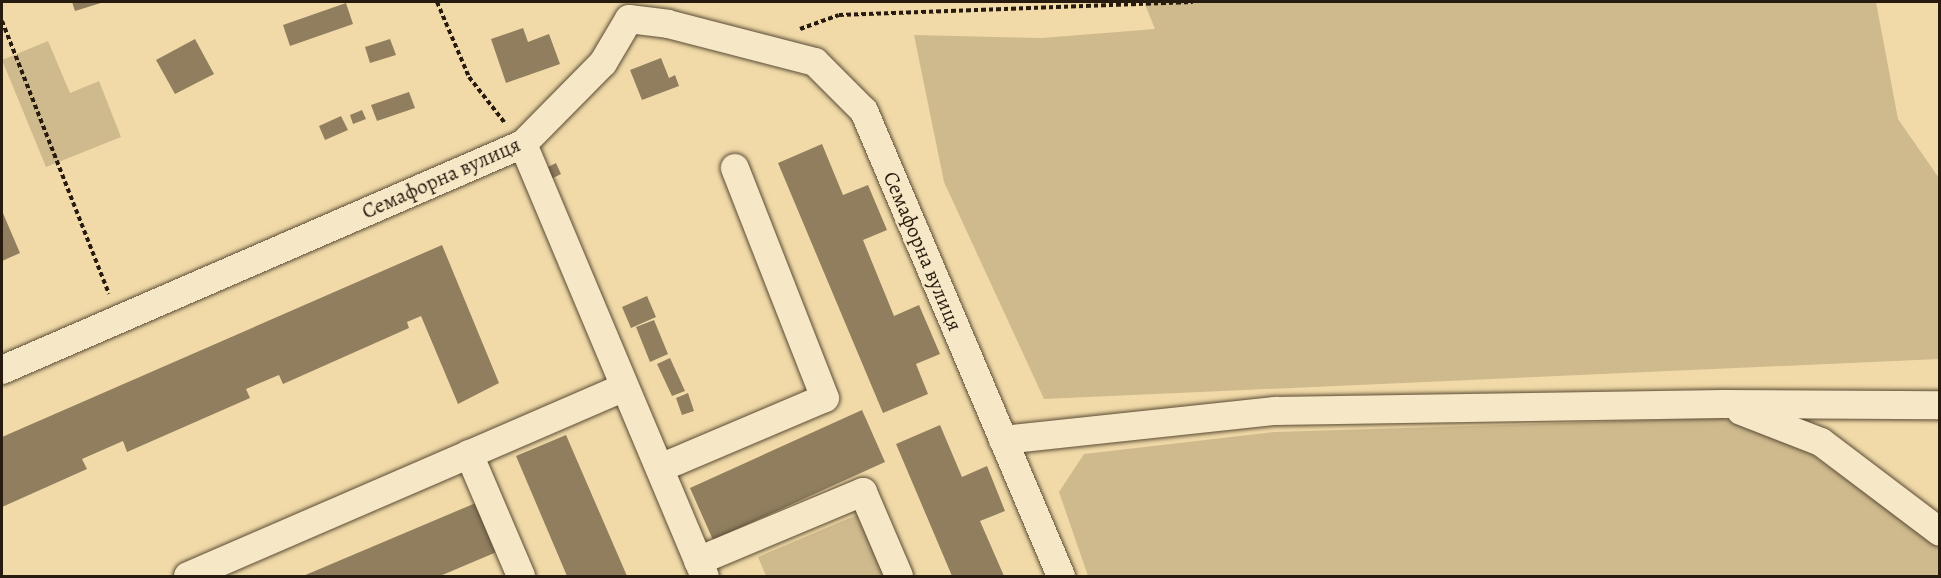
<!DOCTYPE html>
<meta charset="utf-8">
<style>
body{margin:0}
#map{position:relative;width:1941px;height:578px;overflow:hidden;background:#f1daa8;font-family:Alegreya,serif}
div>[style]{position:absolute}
.green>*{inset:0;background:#cfba8e}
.building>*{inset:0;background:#907e5f}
.path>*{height:4px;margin-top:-2px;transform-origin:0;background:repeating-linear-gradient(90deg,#271b0f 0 4.5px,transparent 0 7.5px)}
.roads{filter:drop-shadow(0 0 2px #5a4b35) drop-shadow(0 0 2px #5a4b35)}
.minor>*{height:28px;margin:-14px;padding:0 14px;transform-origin:14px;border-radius:14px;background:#f6e7c6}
span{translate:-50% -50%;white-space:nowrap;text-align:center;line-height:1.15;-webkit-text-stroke:4.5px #f6e7c6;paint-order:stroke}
.street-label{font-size:21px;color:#271b0f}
.frame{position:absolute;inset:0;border:3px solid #271b0f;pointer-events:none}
</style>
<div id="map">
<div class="green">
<i style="clip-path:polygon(1144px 2px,1876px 2px,1898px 119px,1939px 178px,1939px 359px,1044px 399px,944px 182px,914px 35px,1042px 38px,1155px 29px)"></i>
<i style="clip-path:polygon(48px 41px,70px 93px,99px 81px,121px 137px,46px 167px,2px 60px)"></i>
<i style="clip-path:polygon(1722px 418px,1810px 453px,1912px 527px,1939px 547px,1939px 576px,1088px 576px,1059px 492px,1084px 454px,1275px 432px)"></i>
<i style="clip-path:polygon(864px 512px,891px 576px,766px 576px,758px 557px)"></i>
</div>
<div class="building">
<i style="clip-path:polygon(72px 2px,104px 2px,75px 11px)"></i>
<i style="clip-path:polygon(346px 3px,353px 24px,290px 46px,283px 25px)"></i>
<i style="clip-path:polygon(523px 28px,528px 42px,549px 34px,560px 64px,506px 83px,491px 39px)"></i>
<i style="clip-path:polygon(195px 39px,214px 74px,175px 94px,156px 60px)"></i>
<i style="clip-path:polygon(390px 39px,396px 55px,370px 63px,365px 47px)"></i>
<i style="clip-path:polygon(661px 58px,669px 78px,675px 75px,679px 86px,642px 100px,630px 70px)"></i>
<i style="clip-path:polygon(409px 92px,415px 108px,377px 121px,371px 105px)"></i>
<i style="clip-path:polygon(362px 110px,366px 119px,353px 124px,350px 115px)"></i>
<i style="clip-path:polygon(341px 116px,348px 130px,325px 140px,319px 126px)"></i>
<i style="clip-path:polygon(822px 144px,843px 195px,868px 185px,887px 230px,863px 240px,894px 316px,919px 305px,940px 354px,916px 364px,928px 394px,883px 413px,778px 163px)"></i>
<i style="clip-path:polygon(556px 163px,561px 174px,551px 179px,546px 168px)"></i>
<i style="clip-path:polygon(2px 211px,20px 253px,2px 261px)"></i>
<i style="clip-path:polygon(442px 245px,499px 383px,458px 404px,421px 316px,407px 322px,409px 328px,283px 384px,279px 375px,246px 389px,250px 398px,127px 452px,123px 441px,82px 459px,87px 469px,2px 507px,2px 437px)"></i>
<i style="clip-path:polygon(647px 296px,656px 317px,631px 328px,622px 307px)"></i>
<i style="clip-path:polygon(654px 320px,668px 354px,650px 362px,636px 327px)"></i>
<i style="clip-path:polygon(670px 358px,685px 391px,672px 396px,657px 364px)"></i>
<i style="clip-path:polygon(688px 393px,694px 411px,682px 415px,676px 398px)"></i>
<i style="clip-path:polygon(862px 410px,885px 462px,713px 540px,690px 488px)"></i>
<i style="clip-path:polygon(940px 425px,962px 477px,987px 466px,1005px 511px,980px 521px,1004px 576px,952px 576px,896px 444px)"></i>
<i style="clip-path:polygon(566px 435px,627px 576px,567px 576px,516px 456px)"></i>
<i style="clip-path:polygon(478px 502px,499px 551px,440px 576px,303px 576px)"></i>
</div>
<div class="path">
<i style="left:437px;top:2px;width:82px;rotate:66.9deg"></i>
<i style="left:469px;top:77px;width:58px;rotate:52deg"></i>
<i style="left:2px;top:21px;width:293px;rotate:68.6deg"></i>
<i style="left:800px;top:29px;width:41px;rotate:-19.7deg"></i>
<i style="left:839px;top:15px;width:354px;rotate:-2.1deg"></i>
</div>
<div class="roads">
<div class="minor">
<i style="left:523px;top:144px;width:469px;rotate:67.2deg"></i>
<i style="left:2px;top:370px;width:568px;rotate:-23.45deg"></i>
<i style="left:523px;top:144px;width:114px;rotate:-45.4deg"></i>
<i style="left:603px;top:63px;width:51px;rotate:-59.4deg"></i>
<i style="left:629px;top:19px;width:39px;rotate:7deg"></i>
<i style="left:668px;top:24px;width:152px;rotate:14.5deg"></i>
<i style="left:815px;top:62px;width:69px;rotate:45deg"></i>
<i style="left:864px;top:111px;width:505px;rotate:67.04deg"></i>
<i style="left:1741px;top:411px;width:86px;rotate:21.2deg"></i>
<i style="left:1821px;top:442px;width:149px;rotate:37.1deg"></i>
<i style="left:1003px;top:440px;width:274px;rotate:-6.1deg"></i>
<i style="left:1275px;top:411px;width:448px;rotate:-0.9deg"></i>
<i style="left:1723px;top:404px;width:217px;rotate:0.3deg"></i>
<i style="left:469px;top:454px;width:133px;rotate:66.9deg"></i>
<i style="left:660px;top:468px;width:179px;rotate:-23deg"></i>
<i style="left:825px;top:398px;width:247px;rotate:-111.4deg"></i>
<i style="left:698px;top:561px;width:179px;rotate:-22.7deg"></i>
<i style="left:863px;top:492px;width:91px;rotate:66.8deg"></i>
<i style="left:188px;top:576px;width:475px;rotate:-23.4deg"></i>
</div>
</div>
<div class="street-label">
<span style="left:441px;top:178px;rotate:-24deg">Семафорна вулиця</span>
<span style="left:923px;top:251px;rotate:67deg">Семафорна вулиця</span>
</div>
<div class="frame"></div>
</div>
